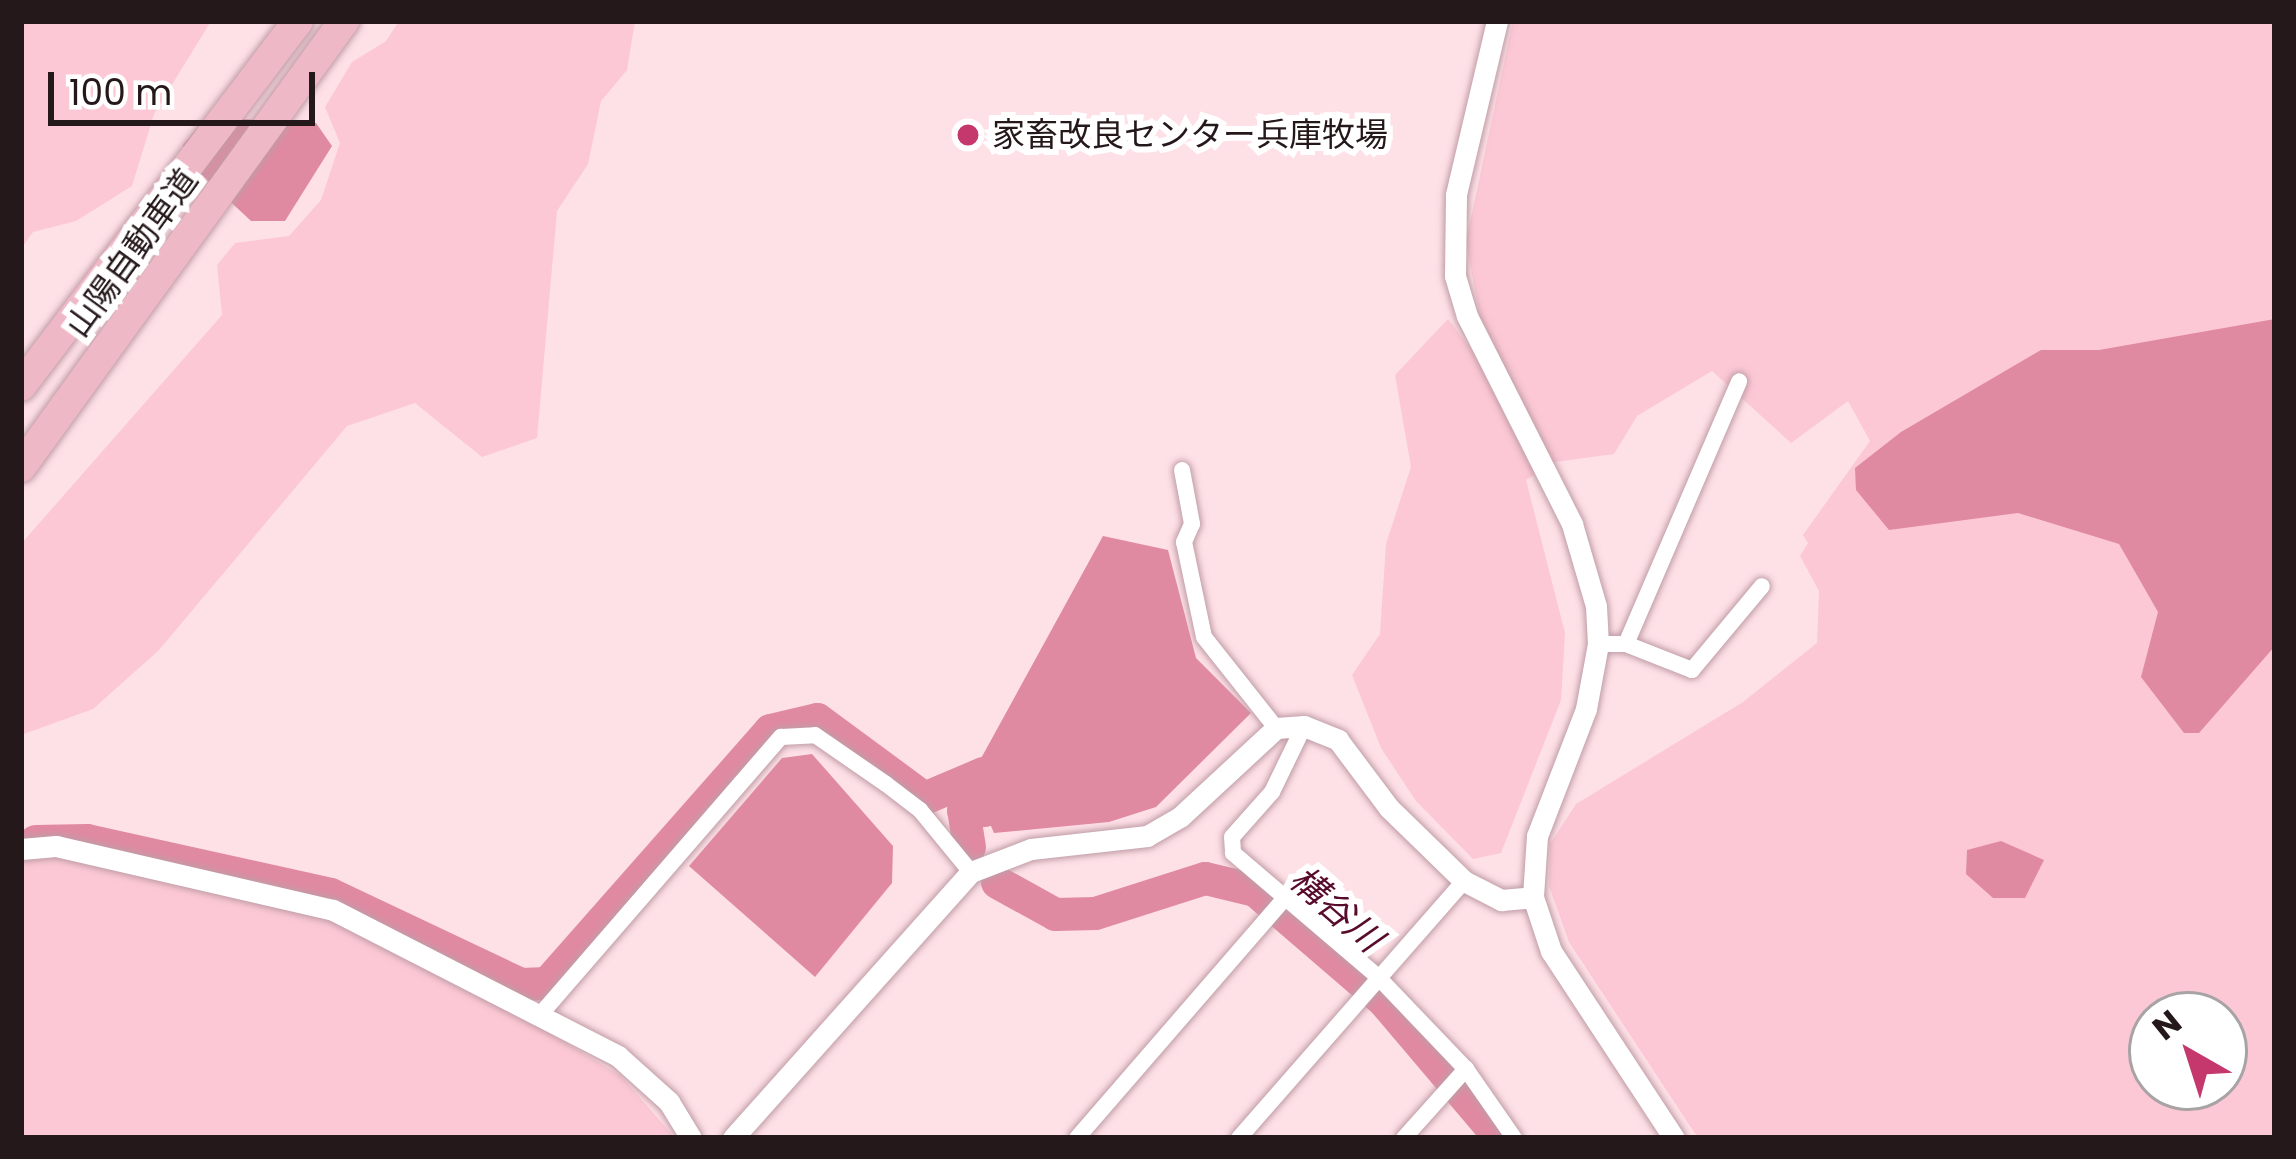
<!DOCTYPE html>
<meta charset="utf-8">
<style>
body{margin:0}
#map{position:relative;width:2296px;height:1159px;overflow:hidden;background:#fee0e7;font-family:Poppins,"Noto Sans JP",sans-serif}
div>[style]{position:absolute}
.green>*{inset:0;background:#fcc8d5}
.water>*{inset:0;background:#e08aa2}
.river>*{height:33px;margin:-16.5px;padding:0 16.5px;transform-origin:16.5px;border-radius:16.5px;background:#e08aa2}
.roads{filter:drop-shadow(0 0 3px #c09da6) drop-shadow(0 0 3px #c09da6)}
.minor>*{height:16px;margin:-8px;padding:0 8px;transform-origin:8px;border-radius:8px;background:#fff}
.tertiary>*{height:21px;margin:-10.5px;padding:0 10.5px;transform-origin:10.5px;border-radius:10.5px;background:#fff}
.motorway>*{height:30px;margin:-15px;padding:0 15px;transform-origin:15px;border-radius:15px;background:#efb8c6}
.dots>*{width:33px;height:33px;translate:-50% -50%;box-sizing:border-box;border:6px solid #fff;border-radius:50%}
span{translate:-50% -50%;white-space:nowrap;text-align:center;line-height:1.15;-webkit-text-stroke:12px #fff;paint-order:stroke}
.poi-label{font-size:33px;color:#25181b}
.left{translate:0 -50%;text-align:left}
.street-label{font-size:33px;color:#25181b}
.water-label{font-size:36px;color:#580c2b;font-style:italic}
.frame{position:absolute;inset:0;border:24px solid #25181b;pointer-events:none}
.north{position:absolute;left:2128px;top:991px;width:120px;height:120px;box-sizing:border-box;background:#fff;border:3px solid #a8a3a4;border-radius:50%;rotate:321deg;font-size:33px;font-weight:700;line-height:48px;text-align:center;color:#25181b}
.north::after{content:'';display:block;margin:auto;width:42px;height:54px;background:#c4386d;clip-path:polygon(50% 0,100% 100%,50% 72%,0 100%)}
.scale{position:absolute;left:48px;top:72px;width:267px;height:54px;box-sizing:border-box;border:6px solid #25181b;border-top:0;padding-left:15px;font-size:36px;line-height:42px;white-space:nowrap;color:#25181b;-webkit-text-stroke:9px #fff;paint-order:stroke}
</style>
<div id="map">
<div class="green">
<i style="clip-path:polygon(21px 21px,211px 21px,154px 114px,132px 186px,76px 221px,33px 232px,21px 249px)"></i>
<i style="clip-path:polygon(399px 21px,635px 21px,627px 70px,601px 101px,588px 164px,557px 211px,537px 438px,482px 457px,415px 403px,347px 426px,159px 650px,93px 709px,21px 735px,21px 544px,222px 315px,217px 265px,235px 243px,289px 236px,321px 200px,340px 143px,325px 107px,352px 62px,386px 41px)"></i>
<i style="clip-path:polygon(evenodd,1513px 21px,2275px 21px,2275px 1138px,1698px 1138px,1569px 942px,1549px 886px,1550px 844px,1576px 804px,1743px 702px,1817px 643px,1819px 591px,1800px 556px,1808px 543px,1803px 535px,1870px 441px,1848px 401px,1791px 443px,1712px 371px,1637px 416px,1614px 454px,1555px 462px,1526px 480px,1565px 633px,1561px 700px,1501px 853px,1473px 859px,1416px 801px,1381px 748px,1352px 675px,1380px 634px,1386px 544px,1411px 467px,1395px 375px,1448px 319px,1474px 353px,1481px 324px,1466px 241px,1513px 21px,2152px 1015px,2224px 1015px,2224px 1087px,2152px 1087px,2152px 1015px)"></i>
<i style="clip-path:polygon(21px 843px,319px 915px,486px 995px,621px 1076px,675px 1138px,21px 1138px)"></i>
</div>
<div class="water">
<i style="clip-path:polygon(242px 119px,316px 123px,332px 146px,285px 221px,251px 221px,187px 161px,183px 145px,199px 126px)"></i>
<i style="clip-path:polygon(2275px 319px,2275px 646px,2199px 733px,2184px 733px,2141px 677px,2158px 612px,2119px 544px,2018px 513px,1889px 530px,1856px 490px,1855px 468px,1901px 432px,2041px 350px,2099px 350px)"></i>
<i style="clip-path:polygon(1103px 536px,1168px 550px,1196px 658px,1251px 713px,1156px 807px,1109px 822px,994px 833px,977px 794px,986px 786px,979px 762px)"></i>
<i style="clip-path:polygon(812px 754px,893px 846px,892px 883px,815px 977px,689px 866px,782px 758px)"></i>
<i style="clip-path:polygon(2001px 841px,2044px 860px,2025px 898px,1993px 898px,1966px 874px,1967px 850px)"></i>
</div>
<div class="river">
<i style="left:35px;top:841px;width:52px;rotate:-1.1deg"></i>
<i style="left:87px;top:840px;width:249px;rotate:12.5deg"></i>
<i style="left:330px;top:894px;width:210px;rotate:25.3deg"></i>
<i style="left:520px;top:984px;width:27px;rotate:-2deg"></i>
<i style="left:547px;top:983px;width:337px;rotate:-48.6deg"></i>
<i style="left:770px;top:730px;width:48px;rotate:-13.2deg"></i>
<i style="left:817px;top:719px;width:133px;rotate:36.4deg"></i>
<i style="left:924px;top:798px;width:64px;rotate:-23deg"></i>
<i style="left:969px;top:847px;width:37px;rotate:-99deg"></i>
<i style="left:963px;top:810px;width:21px"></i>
<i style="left:997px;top:882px;width:66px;rotate:28.9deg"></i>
<i style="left:1055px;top:914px;width:40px;rotate:-1.4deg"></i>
<i style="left:1095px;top:913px;width:115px;rotate:-17.7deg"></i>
<i style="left:1205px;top:878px;width:51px;rotate:13.5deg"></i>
<i style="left:1255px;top:890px;width:169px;rotate:40.7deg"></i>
<i style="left:1383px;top:1000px;width:181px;rotate:49.7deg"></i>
</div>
<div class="roads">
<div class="minor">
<i style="left:1182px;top:470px;width:55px;rotate:79.5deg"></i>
<i style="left:1192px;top:524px;width:20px;rotate:114deg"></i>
<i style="left:1184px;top:542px;width:97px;rotate:78.1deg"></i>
<i style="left:1204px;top:637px;width:116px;rotate:51.6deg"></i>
<i style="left:1598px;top:644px;width:28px"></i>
<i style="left:1626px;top:644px;width:286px;rotate:-66.7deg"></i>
<i style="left:1626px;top:644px;width:71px;rotate:21.5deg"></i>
<i style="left:1692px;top:670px;width:109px;rotate:-50.2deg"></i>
<i style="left:1304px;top:726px;width:73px;rotate:115.9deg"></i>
<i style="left:1272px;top:792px;width:60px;rotate:131.6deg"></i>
<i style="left:1232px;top:837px;width:16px;rotate:86deg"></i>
<i style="left:1233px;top:853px;width:191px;rotate:40.5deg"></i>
<i style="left:1378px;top:977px;width:127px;rotate:46.3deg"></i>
<i style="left:1466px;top:1069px;width:84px;rotate:55.2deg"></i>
<i style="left:540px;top:1015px;width:368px;rotate:-49.1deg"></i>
<i style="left:781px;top:737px;width:34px;rotate:-3deg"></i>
<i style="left:815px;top:735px;width:86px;rotate:34.6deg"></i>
<i style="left:886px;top:784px;width:43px;rotate:37.4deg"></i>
<i style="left:920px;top:810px;width:80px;rotate:50.6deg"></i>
<i style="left:1077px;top:1138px;width:316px;rotate:-49.1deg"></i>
<i style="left:1239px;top:1138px;width:342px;rotate:-48.8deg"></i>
<i style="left:1404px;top:1138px;width:93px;rotate:-48.1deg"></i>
</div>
<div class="tertiary">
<i style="left:1497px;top:21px;width:179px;rotate:103.3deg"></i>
<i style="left:1456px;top:195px;width:81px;rotate:90.7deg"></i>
<i style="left:1455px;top:276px;width:42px;rotate:73.3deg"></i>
<i style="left:1467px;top:316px;width:233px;rotate:63.2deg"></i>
<i style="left:1572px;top:524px;width:85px;rotate:73.7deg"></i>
<i style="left:1596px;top:606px;width:38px;rotate:87deg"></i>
<i style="left:1598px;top:644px;width:66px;rotate:100.5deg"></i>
<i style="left:1586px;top:709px;width:136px;rotate:111.1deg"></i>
<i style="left:1537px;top:836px;width:61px;rotate:93.8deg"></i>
<i style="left:1533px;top:897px;width:57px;rotate:71.6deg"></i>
<i style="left:1551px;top:951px;width:224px;rotate:56.7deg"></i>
<i style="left:21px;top:849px;width:35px;rotate:-5deg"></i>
<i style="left:56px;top:846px;width:284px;rotate:13deg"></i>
<i style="left:333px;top:910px;width:320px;rotate:27.1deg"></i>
<i style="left:618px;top:1056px;width:69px;rotate:42deg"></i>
<i style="left:669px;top:1102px;width:42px;rotate:58.6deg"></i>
<i style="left:733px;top:1138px;width:357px;rotate:-48.2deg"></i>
<i style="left:971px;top:872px;width:64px;rotate:-21deg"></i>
<i style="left:1031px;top:849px;width:117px;rotate:-6.4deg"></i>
<i style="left:1147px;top:836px;width:38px;rotate:-30deg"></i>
<i style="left:1180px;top:817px;width:131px;rotate:-42.8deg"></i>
<i style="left:1276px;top:728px;width:28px;rotate:-4deg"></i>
<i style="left:1304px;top:726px;width:37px;rotate:22deg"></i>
<i style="left:1338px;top:740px;width:85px;rotate:53.1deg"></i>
<i style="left:1389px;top:808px;width:105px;rotate:44.2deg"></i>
<i style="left:1464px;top:881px;width:42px;rotate:27.2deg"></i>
<i style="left:1501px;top:900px;width:32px;rotate:-5deg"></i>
</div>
<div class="motorway">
<i style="left:21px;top:386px;width:458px;rotate:-52.8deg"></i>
<i style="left:21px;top:467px;width:551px;rotate:-54.09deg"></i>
</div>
</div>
<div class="dots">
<i style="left:968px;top:135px;background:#c4386d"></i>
</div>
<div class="poi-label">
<span class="left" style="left:992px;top:135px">家畜改良センター兵庫牧場</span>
</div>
<div class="street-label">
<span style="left:132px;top:253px;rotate:-54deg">山陽自動車道</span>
</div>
<div class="water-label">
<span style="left:1336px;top:909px;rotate:41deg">構谷川</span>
</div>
<div class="frame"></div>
<div class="north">N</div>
<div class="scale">100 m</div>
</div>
